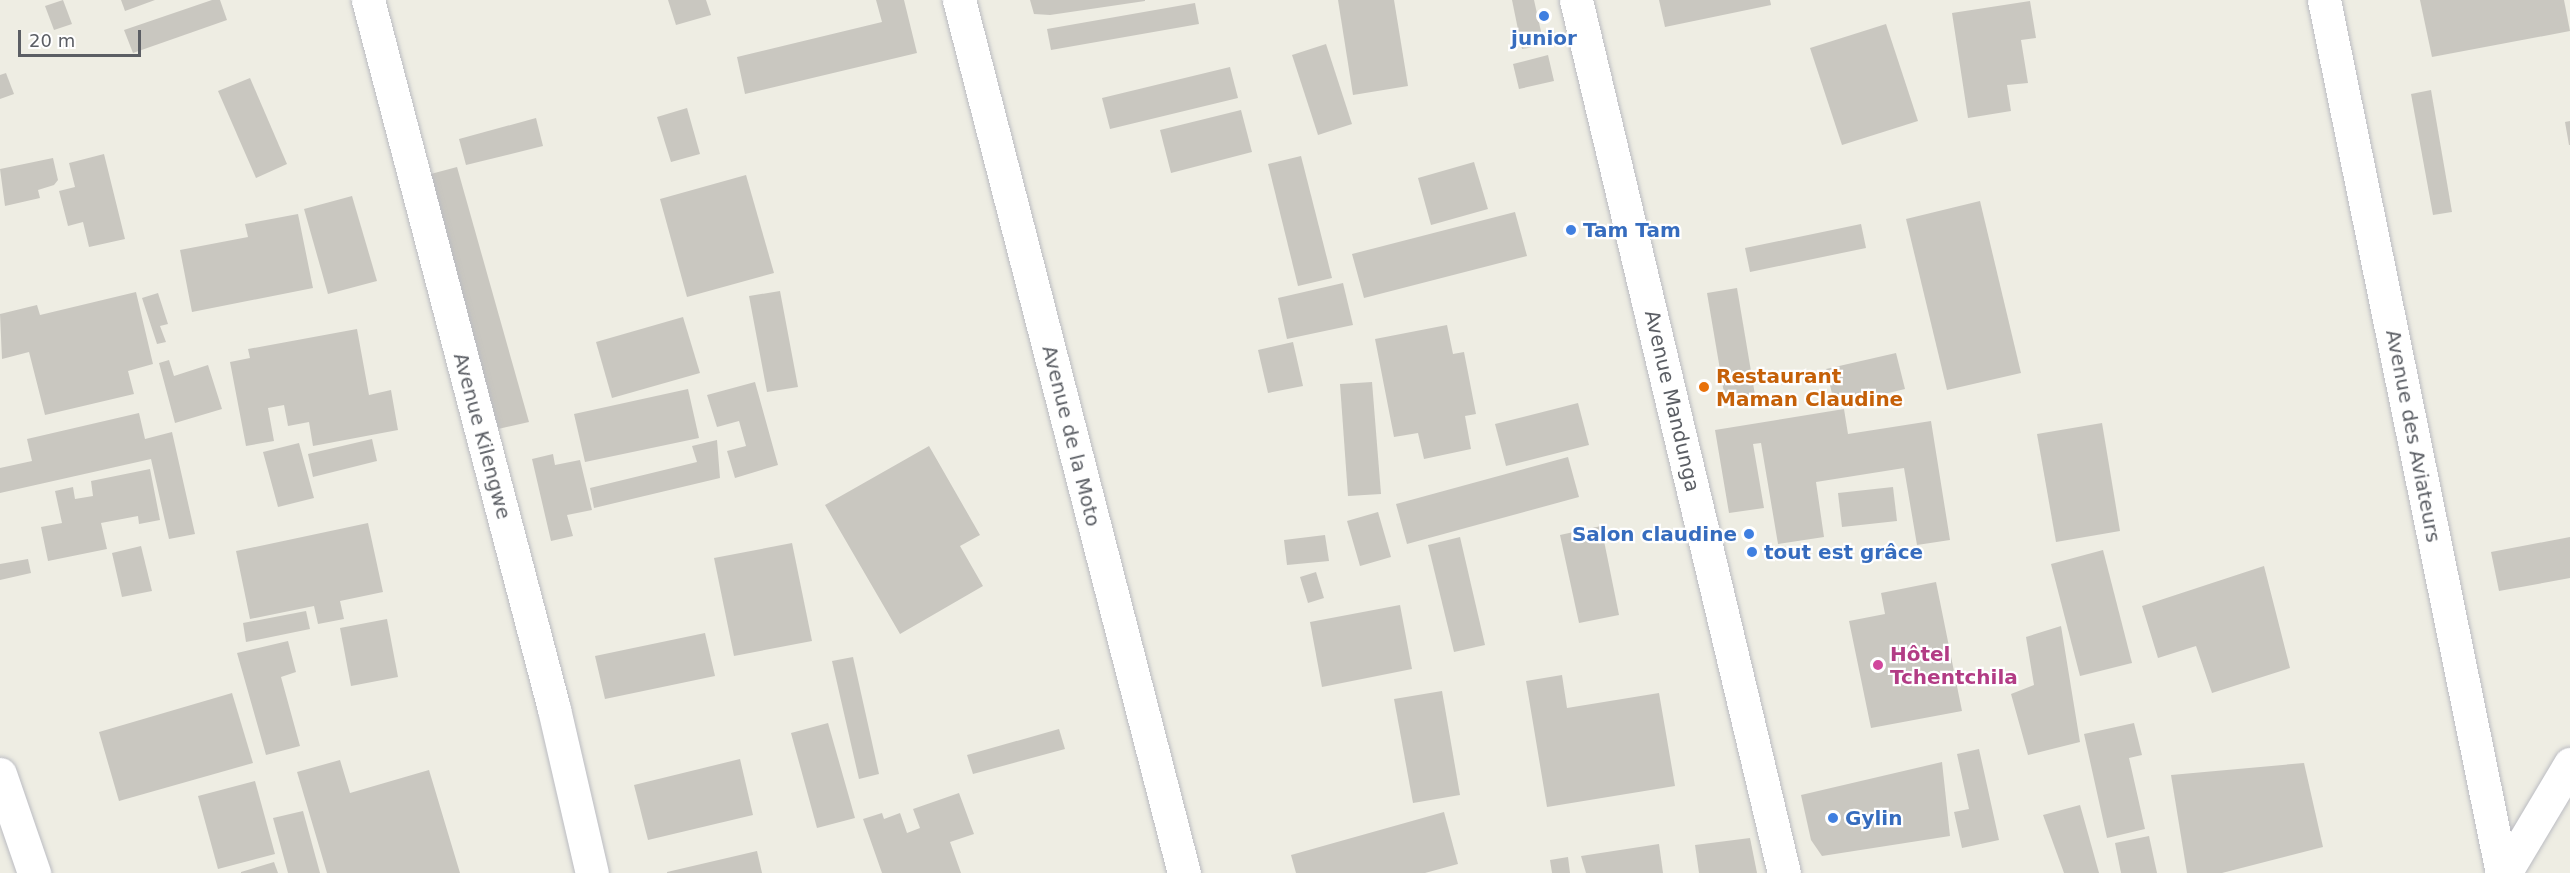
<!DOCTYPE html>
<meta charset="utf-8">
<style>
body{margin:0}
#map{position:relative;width:2570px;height:873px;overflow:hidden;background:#eeede3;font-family:"DejaVu Sans",sans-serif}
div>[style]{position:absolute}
.building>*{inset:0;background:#c9c7c0}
.roads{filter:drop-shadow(0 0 2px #bbbcc2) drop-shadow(0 0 2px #bbbcc2)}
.minor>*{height:33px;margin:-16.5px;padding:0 16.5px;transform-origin:16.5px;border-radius:16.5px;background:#fff}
.dots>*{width:16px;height:16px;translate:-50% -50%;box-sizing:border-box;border:3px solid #fff;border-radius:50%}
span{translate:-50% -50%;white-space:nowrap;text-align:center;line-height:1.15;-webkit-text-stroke:4.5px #fff;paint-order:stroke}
.shop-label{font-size:20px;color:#366cbe;font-weight:700}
.left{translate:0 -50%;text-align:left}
.right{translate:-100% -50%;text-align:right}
.food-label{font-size:20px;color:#c56008;font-weight:700}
.street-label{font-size:20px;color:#5b5e64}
.hotel-label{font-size:20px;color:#b23c85;font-weight:700}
.scale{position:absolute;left:18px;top:30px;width:123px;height:27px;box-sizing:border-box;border:3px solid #5b5e64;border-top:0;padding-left:8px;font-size:18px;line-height:21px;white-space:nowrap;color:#5b5e64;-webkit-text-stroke:4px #fff;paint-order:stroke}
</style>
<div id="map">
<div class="building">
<i style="clip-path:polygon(63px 0,72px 24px,54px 30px,45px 6px)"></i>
<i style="clip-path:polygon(121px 0,155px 0,125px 11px)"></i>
<i style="clip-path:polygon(212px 0,220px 0,227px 20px,133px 53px,124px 30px)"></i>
<i style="clip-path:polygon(668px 0,706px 0,711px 15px,676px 25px)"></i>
<i style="clip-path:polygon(876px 0,904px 0,917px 53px,745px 94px,737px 57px,882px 22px)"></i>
<i style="clip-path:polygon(1030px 0,1145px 0,1145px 1px,1050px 15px,1034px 14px)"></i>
<i style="clip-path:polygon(1338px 0,1394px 0,1408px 86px,1353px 95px)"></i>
<i style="clip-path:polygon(1512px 0,1534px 0,1544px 45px,1522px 49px)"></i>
<i style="clip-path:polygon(1659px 0,1770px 0,1771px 5px,1665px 27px)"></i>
<i style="clip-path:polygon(2420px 0,2564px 0,2570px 31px,2432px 57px)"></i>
<i style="clip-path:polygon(2030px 1px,2036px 38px,2021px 40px,2028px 83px,2007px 85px,2011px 111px,1968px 118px,1952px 13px)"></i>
<i style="clip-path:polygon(1195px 3px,1199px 24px,1051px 50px,1047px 29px)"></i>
<i style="clip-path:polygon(1886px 24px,1918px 121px,1842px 145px,1810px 48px)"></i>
<i style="clip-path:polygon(1326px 44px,1352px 124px,1318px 135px,1292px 55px)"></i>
<i style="clip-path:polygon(1548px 55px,1554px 81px,1519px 89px,1513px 64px)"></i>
<i style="clip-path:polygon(1230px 67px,1238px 98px,1110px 129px,1102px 98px)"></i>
<i style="clip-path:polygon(6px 73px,14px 94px,0 99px,0 75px)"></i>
<i style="clip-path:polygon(250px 78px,287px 164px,256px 178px,218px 91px)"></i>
<i style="clip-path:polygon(2431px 90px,2452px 212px,2433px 215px,2411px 94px)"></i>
<i style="clip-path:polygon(687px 108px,700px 154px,671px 162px,657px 117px)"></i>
<i style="clip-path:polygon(1241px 110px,1252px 152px,1171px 173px,1160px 130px)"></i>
<i style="clip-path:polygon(536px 118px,543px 146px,466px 165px,459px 139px)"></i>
<i style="clip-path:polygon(2570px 121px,2570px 145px,2569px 145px,2565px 122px)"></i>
<i style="clip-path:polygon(104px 154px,125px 239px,89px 247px,83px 222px,68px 226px,59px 191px,75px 187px,69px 163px)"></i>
<i style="clip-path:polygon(1301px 156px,1332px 278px,1298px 286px,1268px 164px)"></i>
<i style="clip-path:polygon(53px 158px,58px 180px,54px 185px,38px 190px,40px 198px,5px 206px,0 169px)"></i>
<i style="clip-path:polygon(1474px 162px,1488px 209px,1431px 225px,1418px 178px)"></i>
<i style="clip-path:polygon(457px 167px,529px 422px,498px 429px,427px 175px)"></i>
<i style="clip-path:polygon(746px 175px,774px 273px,687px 297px,660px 199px)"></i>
<i style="clip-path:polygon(352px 196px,377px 281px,328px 294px,304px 209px)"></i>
<i style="clip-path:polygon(1980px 201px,2021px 373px,1947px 390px,1906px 219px)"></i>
<i style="clip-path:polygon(1515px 212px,1527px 256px,1364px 298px,1352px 254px)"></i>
<i style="clip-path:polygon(298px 214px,313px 288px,192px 312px,180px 250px,248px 237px,245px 224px)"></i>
<i style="clip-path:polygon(1861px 224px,1866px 248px,1750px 272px,1745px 248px)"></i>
<i style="clip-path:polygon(1343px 283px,1353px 325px,1287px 339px,1278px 298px)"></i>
<i style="clip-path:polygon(1737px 288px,1756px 401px,1726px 405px,1707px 293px)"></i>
<i style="clip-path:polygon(780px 291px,798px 387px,767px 392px,749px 296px)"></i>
<i style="clip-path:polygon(136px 292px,153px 364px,128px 371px,134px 394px,45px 415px,29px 352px,2px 359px,0 314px,37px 305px,40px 315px)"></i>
<i style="clip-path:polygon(158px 293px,168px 324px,160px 326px,166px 342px,157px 344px,142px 298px)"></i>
<i style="clip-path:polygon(683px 317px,700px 373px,612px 398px,596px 342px)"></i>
<i style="clip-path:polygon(1447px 325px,1453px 354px,1464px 352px,1476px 414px,1465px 416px,1471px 449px,1424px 459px,1418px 433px,1394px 437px,1375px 339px)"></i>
<i style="clip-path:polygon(357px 329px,369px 395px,391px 390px,398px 430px,313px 446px,309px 422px,288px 426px,284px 405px,268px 408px,274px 441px,246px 446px,230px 362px,250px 358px,248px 349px)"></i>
<i style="clip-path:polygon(1293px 342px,1303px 386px,1268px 393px,1258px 350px)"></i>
<i style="clip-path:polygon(1896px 353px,1905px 389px,1835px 406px,1826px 369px)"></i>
<i style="clip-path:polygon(169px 360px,174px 376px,208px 365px,222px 409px,175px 423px,159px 363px)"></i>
<i style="clip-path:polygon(755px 382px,778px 465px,735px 478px,727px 451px,746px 446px,739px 421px,717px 427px,707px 395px)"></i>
<i style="clip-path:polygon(1372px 382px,1381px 494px,1348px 496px,1340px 384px)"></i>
<i style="clip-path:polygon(688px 389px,699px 438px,585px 462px,574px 414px)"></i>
<i style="clip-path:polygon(1578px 403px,1589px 445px,1506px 466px,1495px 424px)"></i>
<i style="clip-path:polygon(1844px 409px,1848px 434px,1931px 421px,1950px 540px,1917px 545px,1904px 468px,1816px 482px,1824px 537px,1778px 544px,1761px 443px,1753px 444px,1764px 508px,1729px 513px,1715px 430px)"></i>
<i style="clip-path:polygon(139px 413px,145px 439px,172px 432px,195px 534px,169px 539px,151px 459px,0 493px,0 468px,32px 461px,27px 439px)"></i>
<i style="clip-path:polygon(2102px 423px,2120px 531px,2056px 542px,2037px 434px)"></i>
<i style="clip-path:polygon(372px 439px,377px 461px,313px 477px,308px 454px)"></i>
<i style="clip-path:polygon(717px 440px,720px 478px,594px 508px,590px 488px,697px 462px,692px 446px)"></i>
<i style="clip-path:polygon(299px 443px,314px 498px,278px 507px,263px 452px)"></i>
<i style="clip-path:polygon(929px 446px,980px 535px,960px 546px,983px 586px,900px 634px,825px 505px)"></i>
<i style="clip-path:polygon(553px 454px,555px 465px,580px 460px,592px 510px,567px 515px,573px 536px,551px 541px,532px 459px)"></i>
<i style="clip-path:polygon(1568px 457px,1579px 497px,1407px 544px,1396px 504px)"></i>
<i style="clip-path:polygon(150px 469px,160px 520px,139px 524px,138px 516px,101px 523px,107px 549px,48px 561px,41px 527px,62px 523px,55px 491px,73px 487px,75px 499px,93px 496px,91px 481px)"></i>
<i style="clip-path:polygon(1893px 487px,1897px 521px,1842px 527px,1838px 493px)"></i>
<i style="clip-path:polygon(1378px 512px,1391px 557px,1360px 566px,1347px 521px)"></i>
<i style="clip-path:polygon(368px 523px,383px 592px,340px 601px,344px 619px,318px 624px,314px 606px,250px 619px,236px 551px)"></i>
<i style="clip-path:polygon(1601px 526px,1619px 615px,1579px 623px,1560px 535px)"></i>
<i style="clip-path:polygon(1325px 535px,1329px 561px,1287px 565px,1284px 540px)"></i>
<i style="clip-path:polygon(1460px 537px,1485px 645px,1454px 652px,1428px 545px)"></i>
<i style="clip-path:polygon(2570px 537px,2570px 578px,2499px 591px,2491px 552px)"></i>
<i style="clip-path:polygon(792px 543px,812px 641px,734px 656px,714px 558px)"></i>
<i style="clip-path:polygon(141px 546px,152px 591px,122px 597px,112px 553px)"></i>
<i style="clip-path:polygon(2103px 550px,2132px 663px,2080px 676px,2051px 564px)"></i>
<i style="clip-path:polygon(28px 559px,31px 573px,0 580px,0 564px)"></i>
<i style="clip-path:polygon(2264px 566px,2290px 668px,2212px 693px,2196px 646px,2158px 658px,2142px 606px)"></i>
<i style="clip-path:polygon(1316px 572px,1324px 598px,1308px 603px,1300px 577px)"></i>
<i style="clip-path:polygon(1936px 582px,1962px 711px,1871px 728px,1849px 621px,1885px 614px,1881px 593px)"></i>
<i style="clip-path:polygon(1400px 605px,1412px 669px,1322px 687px,1310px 622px)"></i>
<i style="clip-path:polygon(306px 611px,310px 629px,246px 642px,243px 623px)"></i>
<i style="clip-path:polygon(387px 619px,398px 677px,351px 686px,340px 628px)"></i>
<i style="clip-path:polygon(2061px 626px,2080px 742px,2028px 755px,2011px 694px,2034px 685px,2026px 637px)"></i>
<i style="clip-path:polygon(705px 633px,715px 676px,605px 699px,595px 656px)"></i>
<i style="clip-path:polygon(288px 641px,296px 672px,281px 677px,300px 746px,266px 755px,237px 653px)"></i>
<i style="clip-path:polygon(853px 657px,879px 774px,859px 779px,832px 661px)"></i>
<i style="clip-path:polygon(1562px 675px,1567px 708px,1659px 693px,1675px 786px,1547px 807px,1526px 681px)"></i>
<i style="clip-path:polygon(1442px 691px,1460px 795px,1413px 803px,1394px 699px)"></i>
<i style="clip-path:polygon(232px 693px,253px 763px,119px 801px,99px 732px)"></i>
<i style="clip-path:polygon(828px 723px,855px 818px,817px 828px,791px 733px)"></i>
<i style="clip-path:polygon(2134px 723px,2142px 755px,2129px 758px,2145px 829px,2107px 838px,2084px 734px)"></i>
<i style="clip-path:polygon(1059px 729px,1065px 749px,973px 774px,967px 755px)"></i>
<i style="clip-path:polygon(1979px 749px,1999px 840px,1962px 848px,1954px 812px,1969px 809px,1957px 754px)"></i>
<i style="clip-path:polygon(740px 759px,753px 815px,648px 840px,634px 785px)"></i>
<i style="clip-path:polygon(340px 760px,350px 793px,429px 770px,460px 873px,327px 873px,297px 772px)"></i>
<i style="clip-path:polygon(1942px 762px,1950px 836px,1822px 856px,1811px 840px,1801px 795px)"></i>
<i style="clip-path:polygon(2304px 763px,2323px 847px,2222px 873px,2187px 873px,2171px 775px)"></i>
<i style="clip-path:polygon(255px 781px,275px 854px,218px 869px,198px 796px)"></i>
<i style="clip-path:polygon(959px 793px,974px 834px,950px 842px,961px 873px,882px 873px,863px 819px,882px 813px,884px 819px,900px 813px,907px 833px,920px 828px,913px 809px)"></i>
<i style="clip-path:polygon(2080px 805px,2099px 873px,2064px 873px,2043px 815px)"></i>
<i style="clip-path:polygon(303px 811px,320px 873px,288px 873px,273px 818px)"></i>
<i style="clip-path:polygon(1444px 812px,1458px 864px,1425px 873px,1296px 873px,1291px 855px)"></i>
<i style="clip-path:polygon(2149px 836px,2157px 873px,2121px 873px,2115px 843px)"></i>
<i style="clip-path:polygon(1750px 838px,1757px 873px,1699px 873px,1695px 845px)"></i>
<i style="clip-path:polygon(1659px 844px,1663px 873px,1586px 873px,1581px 856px)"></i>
<i style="clip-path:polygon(757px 851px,762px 873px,667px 873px,667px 872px)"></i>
<i style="clip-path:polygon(1568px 857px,1570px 873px,1552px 873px,1550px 860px)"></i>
<i style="clip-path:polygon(274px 862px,278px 873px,241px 873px,241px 872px)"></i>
</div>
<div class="roads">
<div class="minor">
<i style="left:368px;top:0;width:733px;rotate:75.3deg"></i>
<i style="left:554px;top:709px;width:168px;rotate:77deg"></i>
<i style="left:959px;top:0;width:902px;rotate:75.55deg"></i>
<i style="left:1576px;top:0;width:897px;rotate:76.6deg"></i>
<i style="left:2324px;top:0;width:891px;rotate:78.48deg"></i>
<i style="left:0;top:774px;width:105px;rotate:71deg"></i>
<i style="left:2505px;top:873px;width:127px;rotate:-59.2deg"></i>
</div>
</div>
<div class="dots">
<i style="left:1544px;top:16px;background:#3f7fe0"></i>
<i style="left:1571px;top:230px;background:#3f7fe0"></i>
<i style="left:1704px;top:387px;background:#e8710a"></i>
<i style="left:1749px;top:534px;background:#3f7fe0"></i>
<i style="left:1752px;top:552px;background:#3f7fe0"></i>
<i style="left:1878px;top:665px;background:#d1479c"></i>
<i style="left:1833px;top:818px;background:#3f7fe0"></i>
</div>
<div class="shop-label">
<span style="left:1544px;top:38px">junior</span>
<span class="left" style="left:1583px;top:230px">Tam Tam</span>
<span class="right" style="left:1737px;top:534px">Salon claudine</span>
<span class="left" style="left:1764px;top:552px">tout est grâce</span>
<span class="left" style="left:1845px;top:818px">Gylin</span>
</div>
<div class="food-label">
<span class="left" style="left:1716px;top:388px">Restaurant<br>Maman Claudine</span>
</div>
<div class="street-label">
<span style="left:1672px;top:401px;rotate:77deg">Avenue Mandunga</span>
<span style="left:482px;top:436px;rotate:75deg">Avenue Kilengwe</span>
<span style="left:1071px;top:436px;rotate:76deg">Avenue de la Moto</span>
<span style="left:2413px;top:436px;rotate:79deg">Avenue des Aviateurs</span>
</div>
<div class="hotel-label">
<span class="left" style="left:1890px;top:666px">Hôtel<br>Tchentchila</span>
</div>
<div class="scale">20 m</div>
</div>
